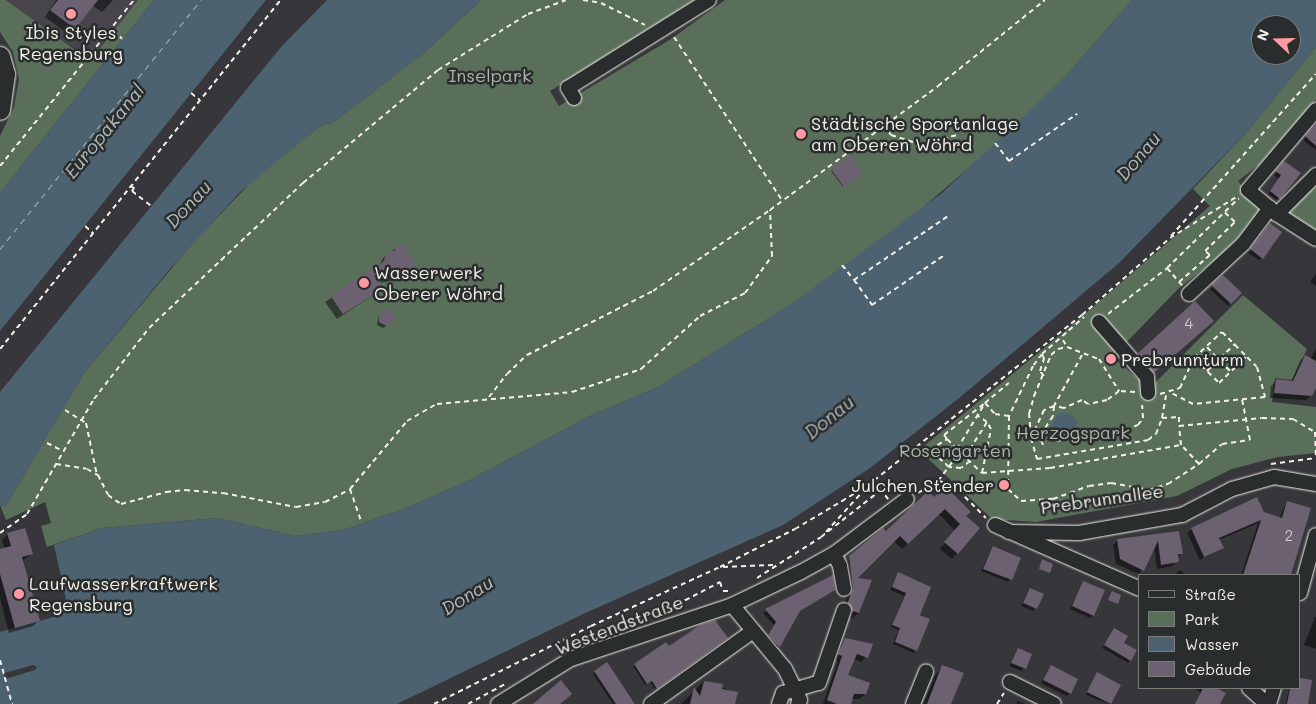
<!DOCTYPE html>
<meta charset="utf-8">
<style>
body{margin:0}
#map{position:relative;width:1316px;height:704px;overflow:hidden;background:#37373b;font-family:Mali,sans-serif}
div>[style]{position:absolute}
.built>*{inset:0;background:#47444b}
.green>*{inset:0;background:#5a6f5a}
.water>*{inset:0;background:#4d6270}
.shadow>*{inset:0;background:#0007}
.ferry>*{height:1px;margin-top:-0.5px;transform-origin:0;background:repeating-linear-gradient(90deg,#b1b8b8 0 6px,transparent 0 11px)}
.building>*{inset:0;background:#6c6170}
.path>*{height:2px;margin-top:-1px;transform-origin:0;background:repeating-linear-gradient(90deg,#f4f1e8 0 5px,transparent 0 9px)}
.path>.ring{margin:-1px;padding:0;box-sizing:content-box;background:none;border:2px solid #f4f1e8;border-radius:50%}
.roads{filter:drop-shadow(0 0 1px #f4f1e8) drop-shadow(0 0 1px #f4f1e8)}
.minor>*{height:14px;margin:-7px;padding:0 7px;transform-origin:7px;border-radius:7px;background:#2a2d2e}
.highway>*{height:20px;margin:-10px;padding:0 10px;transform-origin:10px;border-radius:10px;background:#2a2d2e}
.dots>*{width:14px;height:14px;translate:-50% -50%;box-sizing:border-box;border:2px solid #2a2d2e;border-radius:50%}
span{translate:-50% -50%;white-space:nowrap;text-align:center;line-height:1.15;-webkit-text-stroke:5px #2a2d2e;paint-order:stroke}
.number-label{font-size:15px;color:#d2cdca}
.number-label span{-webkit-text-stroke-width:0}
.poi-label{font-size:18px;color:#f4f1e8}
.left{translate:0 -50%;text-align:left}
.right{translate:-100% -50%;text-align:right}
.park-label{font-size:18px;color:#afb6a8}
.street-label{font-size:18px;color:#f4f1e8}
.water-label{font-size:19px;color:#b1b8b8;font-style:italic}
.legend{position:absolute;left:1138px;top:574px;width:162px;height:115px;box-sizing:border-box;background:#2a2d2e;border:1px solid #7b7b78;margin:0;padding:6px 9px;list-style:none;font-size:15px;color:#f4f1e8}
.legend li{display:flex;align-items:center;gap:10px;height:25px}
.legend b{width:25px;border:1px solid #7b7b78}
.north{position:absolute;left:1251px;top:15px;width:50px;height:50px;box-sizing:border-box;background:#2a2d2e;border:1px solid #7b7b78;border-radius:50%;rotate:291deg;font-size:14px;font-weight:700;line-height:20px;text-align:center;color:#f4f1e8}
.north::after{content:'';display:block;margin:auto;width:18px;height:22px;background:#ff9aa2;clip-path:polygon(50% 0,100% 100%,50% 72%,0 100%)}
</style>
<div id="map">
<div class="built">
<i style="clip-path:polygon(6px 0,138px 0,90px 61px)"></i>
</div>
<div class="green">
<i style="clip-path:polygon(0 0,6px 0,90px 61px,138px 0,154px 0,0 193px,0 136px,14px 107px,19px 79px,13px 52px,0 32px)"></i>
<i style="clip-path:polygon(481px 0,698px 0,550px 91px,559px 106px,671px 39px,725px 0,1132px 0,1066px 76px,985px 154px,907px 221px,790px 305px,658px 387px,590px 416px,470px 480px,404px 509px,343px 530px,295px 536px,217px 518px,102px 528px,47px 547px,41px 526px,51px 523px,45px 502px,6px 520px,0 505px,5px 507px,84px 373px,192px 244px,254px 179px,310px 134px,325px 123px,331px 124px,425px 52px)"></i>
<i style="clip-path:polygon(1316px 47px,1316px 100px,1261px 163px,1238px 181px,1261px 212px,1223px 254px,1179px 288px,1116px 353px,1120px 357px,1116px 360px,1144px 384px,1154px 384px,1243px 295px,1307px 349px,1292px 380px,1275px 378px,1272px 402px,1316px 407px,1316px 453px,1278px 457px,1232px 469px,1177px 496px,1036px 522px,992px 519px,919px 450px,1064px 332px,1210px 206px,1193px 189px,1246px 133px)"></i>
<i style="clip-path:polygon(1316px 186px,1316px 234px,1284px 213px)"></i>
</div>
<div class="water">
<i style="clip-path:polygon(154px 0,266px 0,0 331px,0 193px)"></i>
<i style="clip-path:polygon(327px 0,481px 0,425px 52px,331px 124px,325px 123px,310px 134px,240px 192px,170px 269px,84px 373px,5px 507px,0 505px,0 392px,281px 47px)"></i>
<i style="clip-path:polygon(evenodd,1132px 0,1316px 0,1316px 47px,1246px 133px,1119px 263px,958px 399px,870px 468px,783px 525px,583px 614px,397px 704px,0 704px,0 632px,61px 615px,68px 609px,54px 545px,102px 528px,217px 518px,295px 536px,343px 530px,404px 509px,470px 480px,590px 416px,658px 387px,790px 305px,942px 193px,1066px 76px,1132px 0,1261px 25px,1291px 25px,1291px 55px,1261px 55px,1261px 25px,1132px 0,33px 665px,37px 667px,35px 670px,5px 679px,4px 673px,33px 665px)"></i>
<i style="clip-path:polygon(1068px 413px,1074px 417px,1077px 424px,1074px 429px,1057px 435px,1049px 432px,1057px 414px)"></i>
</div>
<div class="shadow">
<i style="clip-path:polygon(56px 0,113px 0,102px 12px,92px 5px,68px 34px,45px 17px)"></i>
<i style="clip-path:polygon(1316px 125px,1316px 150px,1303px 140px)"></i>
<i style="clip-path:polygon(849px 157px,861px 173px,843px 187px,831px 171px)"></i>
<i style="clip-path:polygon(1284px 162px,1279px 198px,1276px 200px,1268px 194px,1279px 179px,1274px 175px)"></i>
<i style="clip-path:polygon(1267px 227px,1262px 258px,1259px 260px,1248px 253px)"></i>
<i style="clip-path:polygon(397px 247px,410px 269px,396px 280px,379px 283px,382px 287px,376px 293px,337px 319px,325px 302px,379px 266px,383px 258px)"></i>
<i style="clip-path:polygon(1316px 274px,1316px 286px,1310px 282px)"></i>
<i style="clip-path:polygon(1223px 277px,1240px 293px,1228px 306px,1210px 289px)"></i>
<i style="clip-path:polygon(1195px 302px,1212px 321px,1152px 373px,1137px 356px)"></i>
<i style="clip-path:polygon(379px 315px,389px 324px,383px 328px,377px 325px)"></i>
<i style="clip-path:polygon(1316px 349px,1316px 386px,1311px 395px,1306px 400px,1270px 398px,1271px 386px,1276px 381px,1291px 382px,1300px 361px,1305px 356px,1310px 359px)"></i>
<i style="clip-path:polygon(934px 499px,979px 529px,952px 559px,940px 549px,955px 531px,939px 514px,902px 549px,894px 541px,855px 579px,858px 613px,852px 619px,847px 617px,843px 609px,847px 595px,844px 563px)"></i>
<i style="clip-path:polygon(1287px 502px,1310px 509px,1291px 575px,1241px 575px,1258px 523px,1219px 540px,1222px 547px,1200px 560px,1187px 533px,1192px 529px,1263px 513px,1279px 518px)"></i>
<i style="clip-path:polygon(1178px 533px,1181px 553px,1173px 566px,1157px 569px,1154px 546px,1139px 574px,1116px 564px,1113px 545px,1118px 540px)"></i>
<i style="clip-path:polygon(8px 534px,31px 554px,22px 561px,39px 620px,33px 626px,9px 633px,0 598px,0 550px,5px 549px,2px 540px)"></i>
<i style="clip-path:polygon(993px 547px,1020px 559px,1008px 582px,981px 571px)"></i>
<i style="clip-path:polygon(1180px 570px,1186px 575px,1175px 575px)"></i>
<i style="clip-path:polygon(898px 574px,918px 613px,929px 619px,914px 653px,893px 644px,899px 630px,891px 627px,904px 596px,890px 590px)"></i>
<i style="clip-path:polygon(832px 577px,798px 612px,776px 649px,766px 638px,774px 625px,763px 613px)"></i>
<i style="clip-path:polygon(1083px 582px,1093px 615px,1090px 618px,1070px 609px)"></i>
<i style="clip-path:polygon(1030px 589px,1036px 608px,1033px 611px,1021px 606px)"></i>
<i style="clip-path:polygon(1315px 617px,1316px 617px,1316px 649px,1304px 645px)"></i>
<i style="clip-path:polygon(1114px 629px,1130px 660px,1128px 663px,1102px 648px)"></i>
<i style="clip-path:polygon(725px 639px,655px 689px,650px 682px,645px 685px,633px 666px,665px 644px,668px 648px)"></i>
<i style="clip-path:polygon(845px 639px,872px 645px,862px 662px,853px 659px,847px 676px,865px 694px,859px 699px,851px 699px,850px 704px,823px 704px,838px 661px,834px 659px)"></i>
<i style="clip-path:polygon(1018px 649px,1031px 654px,1022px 671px,1009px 666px)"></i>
<i style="clip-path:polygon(607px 664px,635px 703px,634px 704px,613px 704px,593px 674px)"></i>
<i style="clip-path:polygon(1051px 666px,1070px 693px,1067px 696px,1041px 683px)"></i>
<i style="clip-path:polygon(943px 667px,950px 704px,923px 704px,934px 676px)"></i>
<i style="clip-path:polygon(1095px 677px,1110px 703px,1109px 704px,1086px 695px)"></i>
<i style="clip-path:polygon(1300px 679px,1311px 681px,1307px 704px,1286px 704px,1289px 688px,1300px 688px)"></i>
<i style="clip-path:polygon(704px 681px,737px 693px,734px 704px,681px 704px)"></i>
<i style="clip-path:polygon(1195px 688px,1213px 688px,1224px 694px,1219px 704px,1195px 704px,1201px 693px)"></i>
<i style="clip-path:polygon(1018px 701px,1025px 704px,1016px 704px)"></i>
</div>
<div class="ferry">
<i style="left:0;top:249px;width:320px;rotate:-51.1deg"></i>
</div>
<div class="building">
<i style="clip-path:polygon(58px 0,98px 0,75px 29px,50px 10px)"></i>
<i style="clip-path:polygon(1316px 124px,1316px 146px,1305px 136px)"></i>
<i style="clip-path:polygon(850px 155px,863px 173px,844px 187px,831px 169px)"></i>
<i style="clip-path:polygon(1284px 161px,1301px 173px,1280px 199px,1270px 191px,1281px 175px,1275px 171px)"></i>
<i style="clip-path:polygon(1270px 223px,1282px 232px,1263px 259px,1250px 249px)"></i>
<i style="clip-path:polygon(397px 245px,403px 245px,415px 263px,411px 269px,406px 269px,403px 275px,390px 275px,380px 281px,384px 288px,343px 314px,330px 295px,383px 262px,388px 251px,394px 251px)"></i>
<i style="clip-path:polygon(1223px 275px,1242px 293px,1231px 304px,1211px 285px)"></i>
<i style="clip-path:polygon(1195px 301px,1214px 321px,1154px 373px,1138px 353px)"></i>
<i style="clip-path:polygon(386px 309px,393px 313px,393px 321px,387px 326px,379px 322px,379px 314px)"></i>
<i style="clip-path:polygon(1111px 349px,1118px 357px,1110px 365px,1103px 356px)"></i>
<i style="clip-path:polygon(1305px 355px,1316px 361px,1316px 388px,1312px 396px,1274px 393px,1276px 379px,1293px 381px)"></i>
<i style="clip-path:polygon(945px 486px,971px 512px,966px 516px,980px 528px,958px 554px,944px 542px,960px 524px,945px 509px,908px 544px,900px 536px,858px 578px,872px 580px,859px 613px,852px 611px,848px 602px,853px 588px,849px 556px,883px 528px,886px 531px,928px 491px,934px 497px)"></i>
<i style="clip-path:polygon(1257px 497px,1264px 512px,1282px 518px,1287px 501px,1311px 508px,1291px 575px,1243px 575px,1261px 520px,1219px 538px,1224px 548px,1204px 557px,1191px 528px)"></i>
<i style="clip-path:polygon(25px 528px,33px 554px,22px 557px,40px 621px,15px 628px,0 574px,0 549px,11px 546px,7px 533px)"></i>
<i style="clip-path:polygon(1179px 531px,1183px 554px,1178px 554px,1179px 562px,1161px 565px,1158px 541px,1144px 571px,1120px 559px,1117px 539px)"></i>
<i style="clip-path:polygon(993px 546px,1021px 558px,1012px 580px,983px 569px)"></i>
<i style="clip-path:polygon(1042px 559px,1053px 564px,1050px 573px,1039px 569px)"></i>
<i style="clip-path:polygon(898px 572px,931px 587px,920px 615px,930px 619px,917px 651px,895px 642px,900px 628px,892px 625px,906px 593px,892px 587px)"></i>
<i style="clip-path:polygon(833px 575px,835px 590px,800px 611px,780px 647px,776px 644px,768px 635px,776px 622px,765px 609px)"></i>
<i style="clip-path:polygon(1083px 581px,1105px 590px,1094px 616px,1072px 606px)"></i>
<i style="clip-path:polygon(1030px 588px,1044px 594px,1037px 609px,1023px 603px)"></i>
<i style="clip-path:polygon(1112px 591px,1121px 595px,1118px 604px,1108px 600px)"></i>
<i style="clip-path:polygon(715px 620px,728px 638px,657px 689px,652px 681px,647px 684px,634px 664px,666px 642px,669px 646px,700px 625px)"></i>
<i style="clip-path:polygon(1114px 628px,1128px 636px,1124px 643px,1137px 650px,1131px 661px,1104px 645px)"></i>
<i style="clip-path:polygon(845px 638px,873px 644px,868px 658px,857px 654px,848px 675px,870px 683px,866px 694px,854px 694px,851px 704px,837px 704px,827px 700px,842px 656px,838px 654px)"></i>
<i style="clip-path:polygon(1018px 648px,1032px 654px,1026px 669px,1011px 663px)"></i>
<i style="clip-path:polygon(607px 662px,635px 704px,616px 704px,594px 671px)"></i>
<i style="clip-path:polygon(942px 665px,964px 673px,951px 704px,927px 704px)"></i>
<i style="clip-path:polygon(1051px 665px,1078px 679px,1071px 694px,1043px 680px)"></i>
<i style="clip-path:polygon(1097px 672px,1121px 685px,1111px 704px,1087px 692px)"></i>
<i style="clip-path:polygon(1300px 678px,1312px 680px,1308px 704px,1287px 704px,1290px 688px,1300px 688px)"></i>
<i style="clip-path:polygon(561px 680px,572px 694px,560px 704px,533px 704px)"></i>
<i style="clip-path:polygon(704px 681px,723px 684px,722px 689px,738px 692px,735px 704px,690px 704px,694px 687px,700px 696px)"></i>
<i style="clip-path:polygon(1203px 688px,1216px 688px,1226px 693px,1220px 704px,1195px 704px)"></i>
</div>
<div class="path">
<i style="left:583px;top:0;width:18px;rotate:9deg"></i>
<i style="left:601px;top:3px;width:49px;rotate:26.6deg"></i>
<i style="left:114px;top:30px;width:12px;rotate:48deg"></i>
<i style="left:674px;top:37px;width:196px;rotate:56.5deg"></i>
<i style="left:191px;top:93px;width:11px;rotate:38deg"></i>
<i style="left:884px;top:125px;width:12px;rotate:55deg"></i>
<i style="left:891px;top:135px;width:26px;rotate:18deg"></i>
<i style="left:916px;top:143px;width:43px;rotate:-10.8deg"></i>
<i style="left:995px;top:143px;width:23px;rotate:52deg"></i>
<i style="left:1009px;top:161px;width:83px;rotate:-34.7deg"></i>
<i style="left:0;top:166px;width:213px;rotate:-51.1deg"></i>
<i style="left:131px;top:186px;width:4px;rotate:34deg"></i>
<i style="left:134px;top:188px;width:4px;rotate:124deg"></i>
<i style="left:132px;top:191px;width:24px;rotate:38deg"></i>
<i style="left:85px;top:226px;width:11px;rotate:41deg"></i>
<i style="left:1171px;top:236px;width:217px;rotate:-48.2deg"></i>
<i style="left:842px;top:265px;width:19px;rotate:51deg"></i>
<i style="left:854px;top:280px;width:114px;rotate:-34.2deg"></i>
<i style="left:1167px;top:268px;width:23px;rotate:49deg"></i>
<i style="left:854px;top:280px;width:31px;rotate:54deg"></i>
<i style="left:872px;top:305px;width:90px;rotate:-34.6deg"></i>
<i style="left:1179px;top:282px;width:41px;rotate:-41.1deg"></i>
<i style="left:1210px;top:255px;width:6px;rotate:-141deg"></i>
<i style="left:1205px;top:251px;width:42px;rotate:-44deg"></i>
<i style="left:1235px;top:222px;width:16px;rotate:-137deg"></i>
<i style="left:1108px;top:314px;width:75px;rotate:-37.9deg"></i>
<i style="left:1167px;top:268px;width:100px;rotate:-44.2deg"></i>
<i style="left:1063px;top:340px;width:8px;rotate:60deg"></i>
<i style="left:1207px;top:347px;width:15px;rotate:48deg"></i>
<i style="left:0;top:349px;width:448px;rotate:-51.2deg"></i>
<i style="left:1042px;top:354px;width:56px;rotate:-41.4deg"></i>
<i style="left:1082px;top:355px;width:58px;rotate:118.8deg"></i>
<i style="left:1054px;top:406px;width:11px;rotate:158deg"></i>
<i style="left:1044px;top:410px;width:31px;rotate:115deg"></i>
<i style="left:1031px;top:438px;width:22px;rotate:74deg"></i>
<i style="left:1037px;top:459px;width:113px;rotate:-9.7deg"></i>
<i style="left:1148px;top:440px;width:10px;rotate:-37deg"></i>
<i style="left:1156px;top:434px;width:17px;rotate:-69deg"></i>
<i style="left:1162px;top:418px;width:23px;rotate:-80deg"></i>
<i style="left:1218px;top:357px;width:4px;rotate:34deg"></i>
<i style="left:1221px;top:359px;width:4px;rotate:124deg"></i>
<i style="left:1219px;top:362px;width:4px;rotate:-146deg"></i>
<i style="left:1216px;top:360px;width:4px;rotate:-56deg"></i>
<i style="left:1220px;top:358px;width:21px;rotate:-43deg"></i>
<i style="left:1195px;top:359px;width:34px;rotate:45deg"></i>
<i style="left:1219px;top:383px;width:37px;rotate:-44deg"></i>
<i style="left:1220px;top:361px;width:16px;rotate:45deg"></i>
<i style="left:1207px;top:371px;width:14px;rotate:-45deg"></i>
<i style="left:1044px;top:376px;width:6px;rotate:-129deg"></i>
<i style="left:1040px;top:371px;width:13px;rotate:-72deg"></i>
<i style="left:1044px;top:359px;width:5px;rotate:-112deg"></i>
<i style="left:1042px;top:354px;width:15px;rotate:127deg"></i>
<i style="left:1033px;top:366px;width:55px;rotate:115.6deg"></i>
<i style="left:1009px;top:416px;width:73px;rotate:90.8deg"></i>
<i style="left:1008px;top:489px;width:18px;rotate:43deg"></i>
<i style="left:1021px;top:501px;width:32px;rotate:-4deg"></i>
<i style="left:1053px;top:499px;width:38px;rotate:-20deg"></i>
<i style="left:1089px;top:486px;width:22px;rotate:-8deg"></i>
<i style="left:1111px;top:483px;width:39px;rotate:10deg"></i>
<i style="left:1149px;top:490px;width:20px;rotate:-18deg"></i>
<i style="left:1168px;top:484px;width:37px;rotate:-33deg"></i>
<i style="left:1199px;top:464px;width:26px;rotate:-133deg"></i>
<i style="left:1181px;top:445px;width:19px;rotate:-96deg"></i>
<i style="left:1179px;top:426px;width:83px;rotate:-5.5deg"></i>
<i style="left:1262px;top:418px;width:31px;rotate:2deg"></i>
<i style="left:1293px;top:419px;width:26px;rotate:31deg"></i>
<i style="left:1315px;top:432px;width:26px;rotate:88deg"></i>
<i style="left:1135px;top:392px;width:16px;rotate:-176deg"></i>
<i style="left:1119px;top:391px;width:15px;rotate:143deg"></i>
<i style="left:1107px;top:400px;width:19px;rotate:168deg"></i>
<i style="left:1088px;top:404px;width:7px;rotate:-146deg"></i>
<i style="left:1082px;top:400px;width:20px;rotate:156deg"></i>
<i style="left:1064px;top:408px;width:10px;rotate:-169deg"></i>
<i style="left:1054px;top:406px;width:10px;rotate:96deg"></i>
<i style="left:1053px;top:416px;width:17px;rotate:123deg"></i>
<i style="left:1044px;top:430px;width:9px;rotate:63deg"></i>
<i style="left:1048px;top:438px;width:10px;rotate:17deg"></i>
<i style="left:1058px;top:441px;width:10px;rotate:-24deg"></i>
<i style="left:1067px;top:437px;width:59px;rotate:-6.8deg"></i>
<i style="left:1126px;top:430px;width:13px;rotate:-23deg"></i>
<i style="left:1138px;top:425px;width:9px;rotate:-54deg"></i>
<i style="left:1143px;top:418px;width:13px;rotate:-94deg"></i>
<i style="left:1160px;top:394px;width:21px;rotate:-17deg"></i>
<i style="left:1180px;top:388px;width:33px;rotate:-65deg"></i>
<i style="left:1194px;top:358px;width:38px;rotate:-43deg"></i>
<i style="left:1222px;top:332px;width:49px;rotate:45deg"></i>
<i style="left:1257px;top:367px;width:31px;rotate:75deg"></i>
<i style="left:1265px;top:397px;width:72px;rotate:174.4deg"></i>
<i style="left:1193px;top:404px;width:25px;rotate:-153deg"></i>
<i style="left:489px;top:397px;width:29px;rotate:-52deg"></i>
<i style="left:507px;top:374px;width:28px;rotate:-44deg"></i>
<i style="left:527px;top:355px;width:141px;rotate:-26.9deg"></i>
<i style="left:653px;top:291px;width:142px;rotate:-34.7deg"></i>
<i style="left:770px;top:210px;width:209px;rotate:-36.4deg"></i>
<i style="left:938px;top:86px;width:137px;rotate:-38.8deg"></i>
<i style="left:65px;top:410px;width:25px;rotate:32deg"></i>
<i style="left:86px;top:423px;width:53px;rotate:78.1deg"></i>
<i style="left:1162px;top:418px;width:17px;rotate:-3deg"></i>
<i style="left:1179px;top:417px;width:9px;rotate:90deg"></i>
<i style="left:1031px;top:436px;width:22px;rotate:-95deg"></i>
<i style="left:1029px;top:414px;width:19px;rotate:-74deg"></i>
<i style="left:1034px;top:396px;width:44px;rotate:-67.5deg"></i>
<i style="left:1051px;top:355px;width:9px;rotate:-41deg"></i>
<i style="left:1058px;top:349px;width:9px;rotate:-13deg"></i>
<i style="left:1067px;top:347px;width:34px;rotate:21deg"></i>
<i style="left:1099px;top:359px;width:38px;rotate:58deg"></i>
<i style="left:947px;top:439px;width:14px;rotate:45deg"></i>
<i style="left:957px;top:449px;width:54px;rotate:-58.7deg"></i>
<i style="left:985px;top:403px;width:31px;rotate:-40deg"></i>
<i style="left:47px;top:443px;width:18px;rotate:27deg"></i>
<i style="left:1043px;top:445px;width:9px;rotate:-111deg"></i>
<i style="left:1040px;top:437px;width:8px;rotate:-60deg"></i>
<i class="ring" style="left:957.5px;top:447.5px;width:3px;height:3px"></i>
<i style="left:961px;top:453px;width:29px;rotate:44deg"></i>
<i style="left:982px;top:473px;width:68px;rotate:-4.2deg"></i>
<i style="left:1050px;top:468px;width:133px;rotate:-10deg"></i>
<i style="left:965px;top:457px;width:41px;rotate:-57.8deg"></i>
<i style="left:987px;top:422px;width:11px;rotate:-146deg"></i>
<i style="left:970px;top:461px;width:11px;rotate:142deg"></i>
<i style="left:961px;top:468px;width:12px;rotate:-175deg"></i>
<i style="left:949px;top:467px;width:25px;rotate:-138deg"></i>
<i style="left:930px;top:450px;width:20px;rotate:-33deg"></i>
<i style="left:947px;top:439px;width:5px;rotate:-127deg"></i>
<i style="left:944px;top:435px;width:52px;rotate:-38deg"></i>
<i style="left:985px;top:403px;width:15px;rotate:48deg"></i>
<i style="left:995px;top:414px;width:14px;rotate:8deg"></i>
<i style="left:56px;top:464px;width:31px;rotate:9deg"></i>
<i style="left:87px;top:469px;width:13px;rotate:29deg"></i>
<i style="left:98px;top:475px;width:22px;rotate:63deg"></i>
<i style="left:108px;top:495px;width:16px;rotate:35deg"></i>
<i style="left:121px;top:504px;width:47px;rotate:-14.9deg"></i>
<i style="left:166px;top:492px;width:19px;rotate:-6deg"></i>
<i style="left:185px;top:490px;width:38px;rotate:5deg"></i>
<i style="left:223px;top:493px;width:74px;rotate:10.9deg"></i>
<i style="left:296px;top:507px;width:29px;rotate:-10deg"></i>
<i style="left:325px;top:502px;width:28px;rotate:-27deg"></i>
<i style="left:350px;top:489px;width:89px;rotate:-50deg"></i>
<i style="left:407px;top:421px;width:34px;rotate:-30deg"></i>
<i style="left:437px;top:404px;width:136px;rotate:-5.1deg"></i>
<i style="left:572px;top:392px;width:73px;rotate:-18.4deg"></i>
<i style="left:641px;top:369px;width:79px;rotate:-41.9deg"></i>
<i style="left:700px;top:316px;width:51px;rotate:-27.1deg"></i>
<i style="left:745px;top:293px;width:46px;rotate:-53.9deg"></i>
<i style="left:772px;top:256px;width:46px;rotate:-92.5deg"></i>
<i style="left:1199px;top:464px;width:30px;rotate:-41deg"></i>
<i style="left:1222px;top:444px;width:28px;rotate:-8deg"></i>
<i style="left:1250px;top:440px;width:42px;rotate:-101deg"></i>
<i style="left:1271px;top:464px;width:45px;rotate:-7.6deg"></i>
<i style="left:982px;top:473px;width:45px;rotate:-78.4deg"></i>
<i style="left:991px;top:429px;width:8px;rotate:-120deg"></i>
<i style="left:874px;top:481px;width:23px;rotate:52deg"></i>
<i style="left:938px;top:481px;width:14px;rotate:12deg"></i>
<i style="left:952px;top:484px;width:48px;rotate:45deg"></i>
<i style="left:350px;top:489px;width:36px;rotate:71deg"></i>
<i style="left:918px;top:493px;width:23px;rotate:-31deg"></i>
<i style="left:938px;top:481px;width:35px;rotate:-53deg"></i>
<i style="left:826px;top:532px;width:58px;rotate:-47.8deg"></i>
<i style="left:0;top:533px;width:33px;rotate:-35deg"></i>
<i style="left:27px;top:514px;width:133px;rotate:-59.8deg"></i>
<i style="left:94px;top:399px;width:90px;rotate:-52.2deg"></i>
<i style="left:149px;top:328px;width:212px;rotate:-43.3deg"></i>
<i style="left:303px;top:183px;width:176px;rotate:-39.9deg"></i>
<i style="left:438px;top:70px;width:106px;rotate:-31.9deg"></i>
<i style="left:528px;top:14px;width:40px;rotate:-20.2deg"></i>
<i style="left:723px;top:567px;width:50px;rotate:-2.3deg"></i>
<i style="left:757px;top:578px;width:76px;rotate:-32.6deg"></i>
<i style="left:821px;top:537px;width:76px;rotate:-38.1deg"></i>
<i style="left:653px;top:617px;width:76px;rotate:-27.6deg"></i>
<i style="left:720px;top:582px;width:9px;rotate:72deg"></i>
<i style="left:723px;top:591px;width:7px"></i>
<i style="left:0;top:660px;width:46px;rotate:74.7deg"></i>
<i style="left:434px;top:704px;width:175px;rotate:-26.4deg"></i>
<i style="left:591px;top:626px;width:142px;rotate:-24.6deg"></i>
<i style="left:720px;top:567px;width:84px;rotate:-26.9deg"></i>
<i style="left:795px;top:529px;width:84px;rotate:-30.8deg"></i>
<i style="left:867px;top:486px;width:275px;rotate:-38.5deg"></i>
<i style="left:1082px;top:315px;width:117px;rotate:-41.2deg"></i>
<i style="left:1170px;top:238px;width:80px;rotate:-31.7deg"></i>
<i style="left:468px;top:704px;width:42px;rotate:-28.4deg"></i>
<i style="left:997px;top:704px;width:13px;rotate:-58deg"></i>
</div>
<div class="roads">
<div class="minor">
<i style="left:574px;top:98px;width:12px;rotate:-121deg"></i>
<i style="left:568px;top:88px;width:166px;rotate:-32deg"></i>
<i style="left:1316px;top:110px;width:105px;rotate:130.4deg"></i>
<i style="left:1248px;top:190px;width:38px;rotate:40deg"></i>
<i style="left:1277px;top:214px;width:46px;rotate:32.7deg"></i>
<i style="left:1277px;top:214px;width:55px;rotate:-45deg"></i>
<i style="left:1189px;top:294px;width:74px;rotate:-42.8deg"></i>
<i style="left:1243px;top:244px;width:45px;rotate:-53.1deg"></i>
<i style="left:1099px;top:322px;width:73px;rotate:48.9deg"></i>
<i style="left:1147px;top:377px;width:16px;rotate:86deg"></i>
<i style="left:995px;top:525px;width:158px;rotate:23.8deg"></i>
<i style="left:1009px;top:532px;width:70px;rotate:0.8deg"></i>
<i style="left:1079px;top:533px;width:105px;rotate:-9.9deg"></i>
<i style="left:1182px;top:515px;width:56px;rotate:-27.5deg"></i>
<i style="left:1232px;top:489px;width:44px;rotate:-15.9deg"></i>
<i style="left:1274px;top:477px;width:43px;rotate:9.5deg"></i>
<i style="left:834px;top:554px;width:13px;rotate:63deg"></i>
<i style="left:840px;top:566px;width:23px;rotate:80deg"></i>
<i style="left:1300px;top:593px;width:60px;rotate:-74.6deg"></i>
<i style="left:732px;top:605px;width:83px;rotate:50.4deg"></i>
<i style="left:785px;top:669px;width:34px;rotate:64deg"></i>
<i style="left:800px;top:700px;width:4px;rotate:117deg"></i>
<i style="left:1010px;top:682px;width:49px;rotate:26.6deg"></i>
<i style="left:1249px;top:688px;width:24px;rotate:42deg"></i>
<i style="left:498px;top:704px;width:86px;rotate:-31.7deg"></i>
<i style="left:571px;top:659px;width:170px;rotate:-18.5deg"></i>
<i style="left:732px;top:605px;width:76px;rotate:-25.6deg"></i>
<i style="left:801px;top:572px;width:38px;rotate:-29deg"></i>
<i style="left:834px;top:554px;width:91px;rotate:-37deg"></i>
<i style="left:651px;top:704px;width:125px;rotate:-35.6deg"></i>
<i style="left:779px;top:704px;width:12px;rotate:-70deg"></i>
<i style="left:783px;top:693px;width:37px;rotate:-16deg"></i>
<i style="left:819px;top:683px;width:77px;rotate:-71.1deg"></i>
<i style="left:913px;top:704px;width:35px;rotate:-68deg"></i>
<i style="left:1269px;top:704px;width:17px;rotate:-73deg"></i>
</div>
<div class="highway">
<i style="left:0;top:57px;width:18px;rotate:74deg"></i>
<i style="left:5px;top:74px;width:36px;rotate:98deg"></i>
</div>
</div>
<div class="dots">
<i style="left:71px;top:14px;background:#ff9aa2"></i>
<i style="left:801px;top:134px;background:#ff9aa2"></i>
<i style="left:364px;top:283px;background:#ff9aa2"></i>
<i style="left:1111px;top:359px;background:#ff9aa2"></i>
<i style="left:1004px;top:485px;background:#ff9aa2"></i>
<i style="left:19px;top:594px;background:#ff9aa2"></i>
</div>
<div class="number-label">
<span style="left:1189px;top:324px">4</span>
<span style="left:1289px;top:536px">2</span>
</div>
<div class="poi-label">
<span style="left:71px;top:43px">Ibis Styles<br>Regensburg</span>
<span class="left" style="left:811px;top:134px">Städtische Sportanlage<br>am Oberen Wöhrd</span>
<span class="left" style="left:374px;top:283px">Wasserwerk<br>Oberer Wöhrd</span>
<span class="left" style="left:1121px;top:359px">Prebrunnturm</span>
<span class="right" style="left:994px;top:485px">Julchen Stender</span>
<span class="left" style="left:29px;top:594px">Laufwasserkraftwerk<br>Regensburg</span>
</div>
<div class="park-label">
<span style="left:490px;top:75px">Inselpark</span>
<span style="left:1073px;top:432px">Herzogspark</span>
<span style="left:955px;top:450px">Rosengarten</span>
</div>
<div class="street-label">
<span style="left:1102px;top:499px;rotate:-8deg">Prebrunnallee</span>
<span style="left:619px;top:625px;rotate:-21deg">Westendstraße</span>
</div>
<div class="water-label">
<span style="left:104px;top:131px;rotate:-51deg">Europakanal</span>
<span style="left:1138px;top:156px;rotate:-50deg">Donau</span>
<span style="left:188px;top:204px;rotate:-47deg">Donau</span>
<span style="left:829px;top:417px;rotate:-39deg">Donau</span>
<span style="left:467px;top:595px;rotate:-32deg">Donau</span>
</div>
<ul class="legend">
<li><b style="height:6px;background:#2a2d2e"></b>Straße</li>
<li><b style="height:14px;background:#5a6f5a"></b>Park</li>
<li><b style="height:14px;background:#4d6270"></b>Wasser</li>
<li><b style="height:14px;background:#6c6170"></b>Gebäude</li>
</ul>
<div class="north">N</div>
</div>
